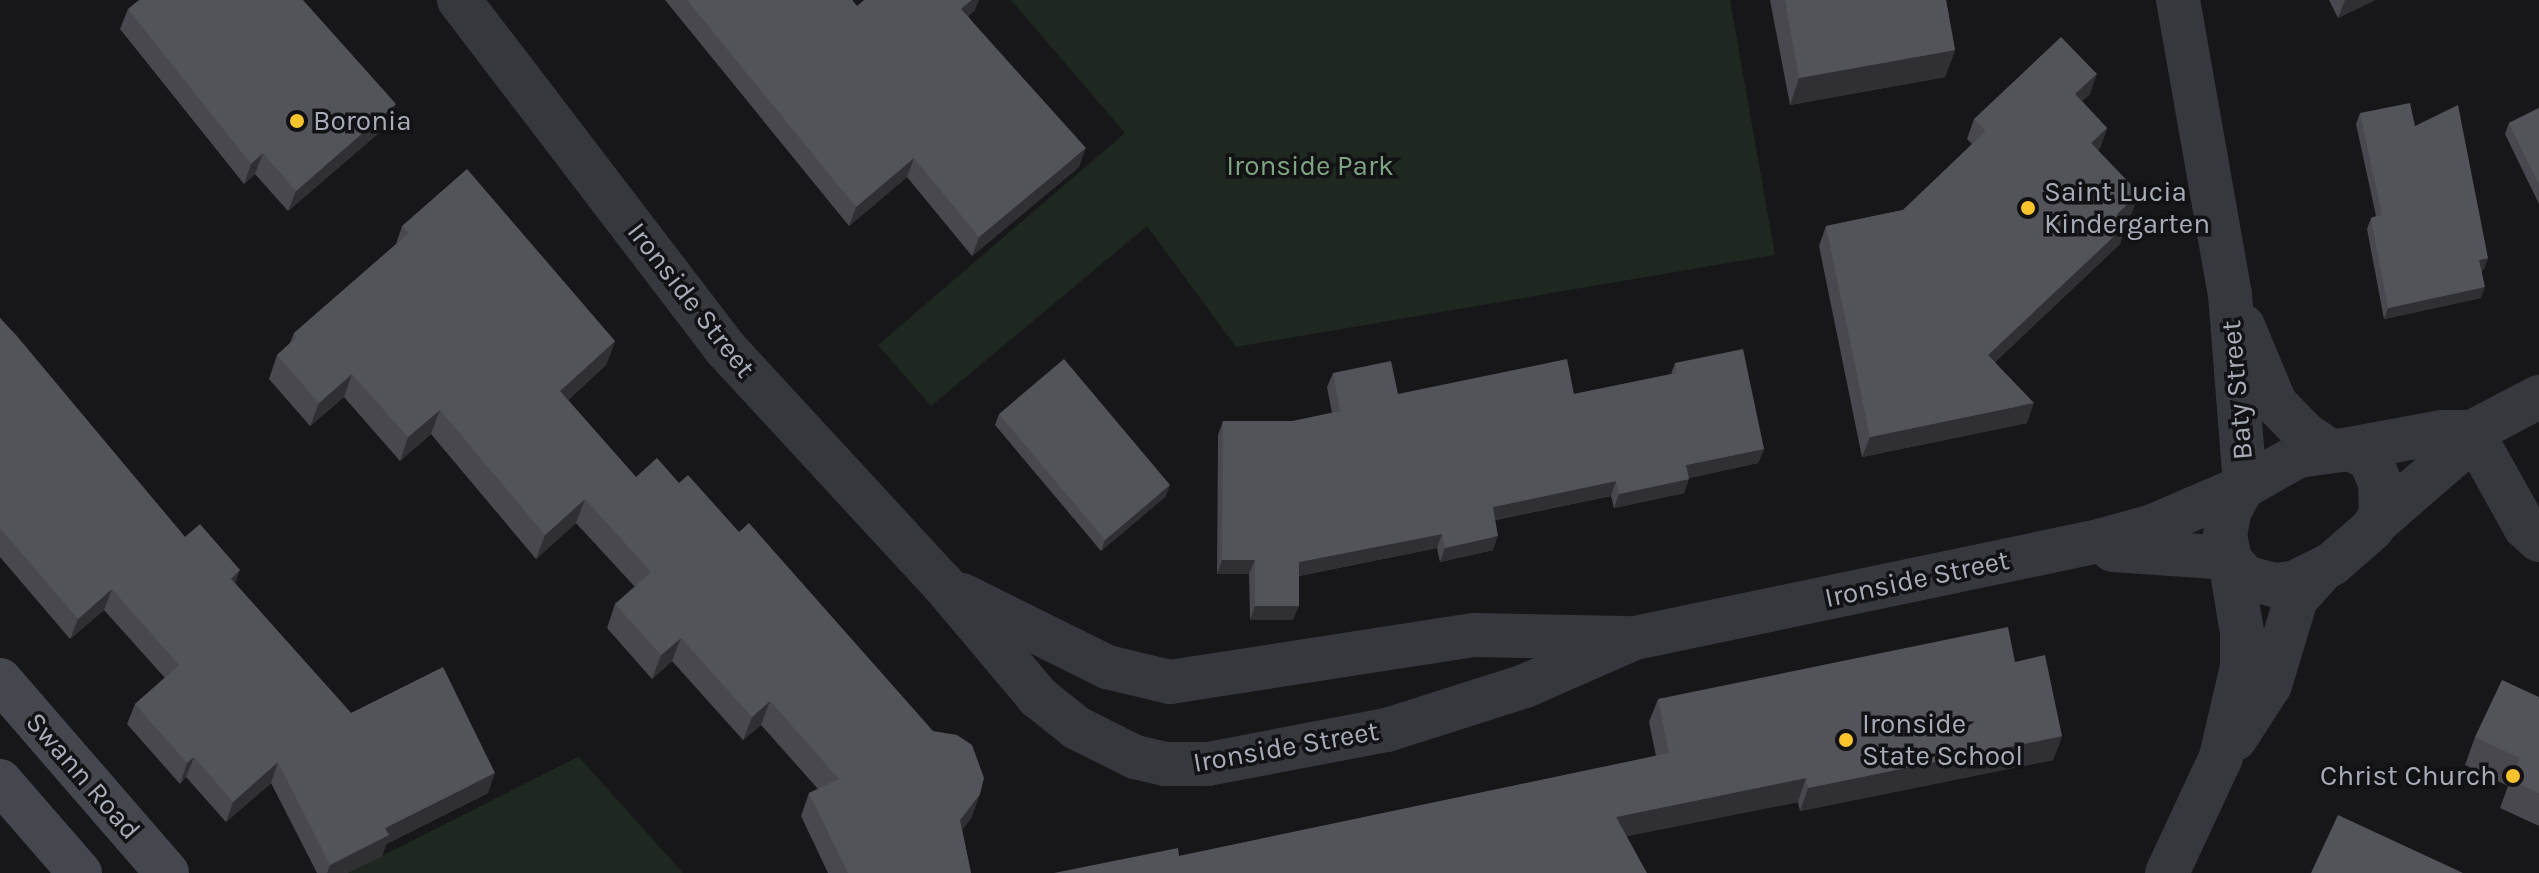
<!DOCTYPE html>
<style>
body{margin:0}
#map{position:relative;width:2539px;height:873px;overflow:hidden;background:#171719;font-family:Karla,sans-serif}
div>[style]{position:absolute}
.green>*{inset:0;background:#1e2720}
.minor>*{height:44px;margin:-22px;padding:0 22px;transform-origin:22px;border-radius:22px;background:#37383e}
.secondary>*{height:44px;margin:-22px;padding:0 22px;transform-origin:22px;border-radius:22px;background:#45474e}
.wall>*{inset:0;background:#48484e}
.shaded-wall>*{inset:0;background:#303034}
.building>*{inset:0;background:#53535a}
.dots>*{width:22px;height:22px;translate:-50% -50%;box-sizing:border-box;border:4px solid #121214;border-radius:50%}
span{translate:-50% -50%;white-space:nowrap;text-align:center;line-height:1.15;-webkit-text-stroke:7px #121214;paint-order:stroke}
.poi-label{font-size:28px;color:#a8acb9}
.left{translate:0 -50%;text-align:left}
.right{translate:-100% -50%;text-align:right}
.park-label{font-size:28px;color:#7ea583}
.street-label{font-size:28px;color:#a8acb9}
</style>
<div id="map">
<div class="green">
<i style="clip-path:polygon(1011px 0,1730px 0,1775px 255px,1236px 347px,1147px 226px,931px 406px,878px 345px,1125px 133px)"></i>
<i style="clip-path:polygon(578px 756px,683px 873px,348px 873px,578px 757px)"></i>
</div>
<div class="minor">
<i style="left:459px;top:0;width:437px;rotate:52.6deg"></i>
<i style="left:724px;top:347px;width:323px;rotate:47.3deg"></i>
<i style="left:943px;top:584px;width:148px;rotate:49.9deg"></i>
<i style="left:1038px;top:697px;width:50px;rotate:38.5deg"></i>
<i style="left:1077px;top:728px;width:65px;rotate:26.6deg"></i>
<i style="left:1135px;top:757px;width:31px;rotate:13deg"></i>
<i style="left:1165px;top:764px;width:43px"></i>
<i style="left:1208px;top:764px;width:182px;rotate:-10.8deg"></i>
<i style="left:1387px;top:730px;width:145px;rotate:-17.7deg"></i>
<i style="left:1525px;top:686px;width:120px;rotate:-23.6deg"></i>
<i style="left:1635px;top:638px;width:474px;rotate:-11.8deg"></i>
<i style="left:2099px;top:541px;width:56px;rotate:-15.5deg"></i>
<i style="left:2153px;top:526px;width:98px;rotate:-23.4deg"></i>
<i style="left:2178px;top:0;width:299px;rotate:80deg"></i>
<i style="left:2230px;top:294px;width:192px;rotate:85.5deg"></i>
<i style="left:2243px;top:326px;width:83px;rotate:67.4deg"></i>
<i style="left:2275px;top:403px;width:43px;rotate:45.9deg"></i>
<i style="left:2305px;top:434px;width:29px;rotate:34deg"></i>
<i style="left:2472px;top:432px;width:109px;rotate:60.8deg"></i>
<i style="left:2525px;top:527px;width:19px;rotate:43deg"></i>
<i style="left:2350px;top:449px;width:22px;rotate:27deg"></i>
<i style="left:2370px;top:459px;width:26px;rotate:67deg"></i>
<i style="left:2380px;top:483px;width:31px;rotate:88deg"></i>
<i style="left:2381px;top:514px;width:17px;rotate:121deg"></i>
<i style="left:2372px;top:529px;width:53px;rotate:138.8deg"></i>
<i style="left:2332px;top:564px;width:43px;rotate:154deg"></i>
<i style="left:2293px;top:583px;width:19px;rotate:174deg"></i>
<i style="left:2274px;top:585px;width:30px;rotate:-165deg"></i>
<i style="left:2245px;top:577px;width:23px;rotate:-131deg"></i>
<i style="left:2230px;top:560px;width:25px;rotate:-101deg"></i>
<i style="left:2225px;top:535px;width:25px;rotate:-79deg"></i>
<i style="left:2230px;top:510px;width:26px;rotate:-61deg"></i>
<i style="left:2243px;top:487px;width:63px;rotate:-29.4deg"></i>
<i style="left:2298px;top:456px;width:52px;rotate:-7.7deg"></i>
<i style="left:2350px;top:449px;width:94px;rotate:-10.5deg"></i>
<i style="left:2442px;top:432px;width:30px"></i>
<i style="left:2378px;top:521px;width:99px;rotate:-40.9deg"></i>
<i style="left:2453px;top:456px;width:31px;rotate:-52deg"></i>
<i style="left:2472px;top:432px;width:76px;rotate:-27.6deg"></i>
<i style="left:2113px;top:550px;width:117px;rotate:3.9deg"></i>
<i style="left:962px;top:595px;width:162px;rotate:26.4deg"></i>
<i style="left:1107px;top:667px;width:65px;rotate:13.4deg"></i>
<i style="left:1170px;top:682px;width:307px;rotate:-8.8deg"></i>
<i style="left:1473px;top:635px;width:153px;rotate:1.1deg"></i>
<i style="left:2235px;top:739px;width:64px;rotate:-57.1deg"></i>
<i style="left:2270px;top:685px;width:90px;rotate:-73.2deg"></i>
<i style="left:2296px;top:599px;width:39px;rotate:-48deg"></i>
<i style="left:2167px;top:873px;width:128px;rotate:-65deg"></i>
<i style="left:2221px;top:757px;width:92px;rotate:-76.9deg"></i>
<i style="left:2242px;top:667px;width:35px;rotate:-90deg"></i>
<i style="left:2242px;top:632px;width:73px;rotate:-99.5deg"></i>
</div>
<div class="secondary">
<i style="left:0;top:680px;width:255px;rotate:49.1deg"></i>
<i style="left:0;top:781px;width:122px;rotate:49deg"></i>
</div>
<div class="wall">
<i style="clip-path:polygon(665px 0,852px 0,857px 6px,975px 10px,968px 16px,1079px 167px,972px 256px,907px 177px,849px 226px)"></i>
<i style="clip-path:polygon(1770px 0,1946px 0,1955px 50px,1945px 77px,1790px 105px)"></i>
<i style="clip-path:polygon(2329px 0,2375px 0,2338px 18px)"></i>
<i style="clip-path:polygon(128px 9px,388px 125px,288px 211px,255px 174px,244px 184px,120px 29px)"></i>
<i style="clip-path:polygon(2090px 94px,2082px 101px,2107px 128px,2100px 148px,2098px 150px,2132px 213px,2124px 221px,2120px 244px,1995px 362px,2027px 423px,1862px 457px,1819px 246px,1826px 226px,1903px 210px,1972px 144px,1967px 139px,1974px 119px)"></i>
<i style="clip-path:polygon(2539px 108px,2539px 204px,2505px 134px,2509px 123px)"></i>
<i style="clip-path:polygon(2360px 113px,2415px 126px,2488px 258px,2484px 269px,2482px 270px,2481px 298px,2384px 319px,2367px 229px,2371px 218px,2376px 216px,2356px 124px)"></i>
<i style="clip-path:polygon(402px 226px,615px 341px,606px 365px,568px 400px,636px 477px,679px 483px,739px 532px,980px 794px,971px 818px,962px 830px,971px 873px,828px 873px,801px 816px,809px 793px,818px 789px,761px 725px,743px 740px,672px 661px,652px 679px,607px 628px,615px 604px,635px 587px,576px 523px,536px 559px,431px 434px,400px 461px,344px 397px,310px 426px,269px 379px,277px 355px,290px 343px,294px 333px,396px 244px)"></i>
<i style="clip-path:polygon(0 318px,185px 537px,235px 583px,351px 713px,488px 793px,386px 844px,382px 856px,347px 873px,317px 873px,271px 783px,226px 822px,186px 777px,180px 784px,127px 724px,135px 704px,165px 678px,104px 610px,70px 639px,0 557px)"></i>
<i style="clip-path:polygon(1675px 363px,1764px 449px,1758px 463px,1689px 478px,1684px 493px,1614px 508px,1611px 496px,1495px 520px,1493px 550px,1440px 562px,1437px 548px,1299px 576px,1293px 620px,1250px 620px,1249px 574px,1217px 574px,1218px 435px,1223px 421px,1293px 421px,1332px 413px,1327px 387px,1333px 373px,1398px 394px,1574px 394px,1671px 374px)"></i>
<i style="clip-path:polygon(999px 414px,1166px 496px,1101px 551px,995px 425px)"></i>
<i style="clip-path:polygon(2015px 662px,2062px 736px,2053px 760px,1800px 811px,1798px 802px,1627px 836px,1179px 856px,1656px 756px,1649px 722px,1658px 699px)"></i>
<i style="clip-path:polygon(2539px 697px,2539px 826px,2500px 808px,2508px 786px,2465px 765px,2475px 737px)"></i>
</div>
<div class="shaded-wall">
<i style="clip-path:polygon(972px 0,979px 0,975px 10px,954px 28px,961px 9px)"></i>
<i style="clip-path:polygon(2345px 0,2375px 0,2338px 18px)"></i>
<i style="clip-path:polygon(1955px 50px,1945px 77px,1790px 105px,1799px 78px)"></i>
<i style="clip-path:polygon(2097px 74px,2090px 94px,2068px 114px,2075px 94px)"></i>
<i style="clip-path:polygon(396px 104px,388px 125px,288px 211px,296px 191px)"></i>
<i style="clip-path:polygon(2107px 128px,2100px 148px,2084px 163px,2091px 143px)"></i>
<i style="clip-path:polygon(1086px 148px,1079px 167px,972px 256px,979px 237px)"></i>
<i style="clip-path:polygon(263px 153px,255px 174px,244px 184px,251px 164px)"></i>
<i style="clip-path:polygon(914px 158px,907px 177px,849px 226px,856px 207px)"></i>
<i style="clip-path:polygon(2139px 193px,2132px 213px,2110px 234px,2117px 214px)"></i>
<i style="clip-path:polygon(2127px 224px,2120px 244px,1981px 375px,1988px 355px)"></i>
<i style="clip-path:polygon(2488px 258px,2484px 269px,2475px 271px,2479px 260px)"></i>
<i style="clip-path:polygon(2485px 287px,2481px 298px,2384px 319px,2388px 308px)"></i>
<i style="clip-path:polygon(615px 341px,606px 365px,551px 415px,560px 391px)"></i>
<i style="clip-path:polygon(352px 374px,344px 397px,310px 426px,319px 403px)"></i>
<i style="clip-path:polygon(2034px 403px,2027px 423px,1862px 457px,1870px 437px)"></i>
<i style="clip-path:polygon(440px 410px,431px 434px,400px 461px,408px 437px)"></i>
<i style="clip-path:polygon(1764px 449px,1758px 463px,1681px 480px,1686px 465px)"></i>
<i style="clip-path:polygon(1689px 479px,1684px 493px,1614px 508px,1619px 494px)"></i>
<i style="clip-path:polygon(1616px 481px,1611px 496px,1487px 521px,1493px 507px)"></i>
<i style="clip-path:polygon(1170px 485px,1166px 496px,1101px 551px,1105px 540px)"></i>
<i style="clip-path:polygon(585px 499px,576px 523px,536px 559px,545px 535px)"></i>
<i style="clip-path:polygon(1442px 534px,1437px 548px,1293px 577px,1299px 562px)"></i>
<i style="clip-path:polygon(1498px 536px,1493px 550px,1440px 562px,1445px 548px)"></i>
<i style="clip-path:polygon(1222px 560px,1255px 560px,1249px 574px,1217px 574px)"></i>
<i style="clip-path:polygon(240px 570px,233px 591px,231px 579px)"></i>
<i style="clip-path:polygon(112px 589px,104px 610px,70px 639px,78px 619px)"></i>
<i style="clip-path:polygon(1255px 606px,1299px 606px,1293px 620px,1250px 620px)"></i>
<i style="clip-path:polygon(681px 638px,672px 661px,652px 679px,661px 655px)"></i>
<i style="clip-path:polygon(770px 701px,761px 725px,743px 740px,752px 717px)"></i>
<i style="clip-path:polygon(2062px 736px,2053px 760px,1800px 811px,1808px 788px)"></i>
<i style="clip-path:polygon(194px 757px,186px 777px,180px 784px,187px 763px)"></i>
<i style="clip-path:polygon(278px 762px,271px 783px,226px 822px,233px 802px)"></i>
<i style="clip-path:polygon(495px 773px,488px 793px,386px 844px,382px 856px,347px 873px,327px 873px,330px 865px,385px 828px)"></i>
<i style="clip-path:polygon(1806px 778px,1798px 802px,1607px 840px,1616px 817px)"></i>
<i style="clip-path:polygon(980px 794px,971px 818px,951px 844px,960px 820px)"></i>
</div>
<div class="building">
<i style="clip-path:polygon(139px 0,303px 0,396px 104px,296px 191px,263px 153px,251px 164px,128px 9px)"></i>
<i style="clip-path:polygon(687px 0,852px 0,857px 6px,864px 0,972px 0,961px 9px,1086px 148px,979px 237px,914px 158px,856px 207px)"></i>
<i style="clip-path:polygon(1785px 0,1946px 0,1955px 50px,1799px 78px)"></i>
<i style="clip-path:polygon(2061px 37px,2097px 74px,2075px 94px,2107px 128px,2091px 143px,2139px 193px,2117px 214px,2127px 224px,1988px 355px,2034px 403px,1870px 437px,1826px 226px,1903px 210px,1986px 131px,1974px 119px)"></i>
<i style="clip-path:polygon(2410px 103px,2415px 126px,2458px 105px,2488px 258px,2479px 260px,2485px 287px,2388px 308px,2371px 218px,2382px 215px,2360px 113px)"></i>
<i style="clip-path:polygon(2539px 108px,2539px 185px,2509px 123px)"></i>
<i style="clip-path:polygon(467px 169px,615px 341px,560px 391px,636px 477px,657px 458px,679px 483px,688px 475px,739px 532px,749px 523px,933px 731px,957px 735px,972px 745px,984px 778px,980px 794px,960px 820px,971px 873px,848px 873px,809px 793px,839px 779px,770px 701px,752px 717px,681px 638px,661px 655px,615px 604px,651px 572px,585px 499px,545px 535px,440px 410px,408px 437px,352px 374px,319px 403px,277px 355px,297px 337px,294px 333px,409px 233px,402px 226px)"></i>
<i style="clip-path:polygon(0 318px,16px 335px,185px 537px,200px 524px,240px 570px,231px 579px,351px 713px,443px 667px,495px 773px,385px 828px,389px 835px,330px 865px,278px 762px,233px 802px,194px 757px,187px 763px,135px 704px,179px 665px,112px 589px,78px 619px,0 528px)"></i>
<i style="clip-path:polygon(1743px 349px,1764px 449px,1686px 465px,1689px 479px,1619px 494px,1616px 481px,1493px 507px,1498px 536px,1445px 548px,1442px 534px,1299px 562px,1299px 606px,1255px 606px,1255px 560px,1222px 560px,1223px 421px,1293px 421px,1340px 411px,1333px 373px,1391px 361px,1398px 394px,1567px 359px,1574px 394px,1677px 373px,1675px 363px)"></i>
<i style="clip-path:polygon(1064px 359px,1170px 485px,1105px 540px,999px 414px)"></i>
<i style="clip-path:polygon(2008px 627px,2015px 662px,2045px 655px,2062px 736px,1808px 788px,1806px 778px,1616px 817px,1647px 873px,1054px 873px,1178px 848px,1179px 856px,1669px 753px,1658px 699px)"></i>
<i style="clip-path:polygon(2502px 680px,2539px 697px,2539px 793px,2510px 780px,2520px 758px,2475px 737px)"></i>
<i style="clip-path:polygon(2338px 815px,2463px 873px,2311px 873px)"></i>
</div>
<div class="dots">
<i style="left:297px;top:121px;background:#f9c32e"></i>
<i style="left:2028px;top:208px;background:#f9c32e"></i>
<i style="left:1846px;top:740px;background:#f9c32e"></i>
<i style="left:2513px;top:776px;background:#f9c32e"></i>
</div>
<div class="poi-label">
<span class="left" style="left:313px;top:121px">Boronia</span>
<span class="left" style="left:2044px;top:208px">Saint Lucia<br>Kindergarten</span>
<span class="left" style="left:1862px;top:740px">Ironside<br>State School</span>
<span class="right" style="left:2497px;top:776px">Christ Church</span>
</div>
<div class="park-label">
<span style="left:1310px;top:166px">Ironside Park</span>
</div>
<div class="street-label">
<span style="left:691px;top:300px;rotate:52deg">Ironside Street</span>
<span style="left:2237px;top:390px;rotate:-95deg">Baty Street</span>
<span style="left:1917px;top:579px;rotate:-12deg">Ironside Street</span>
<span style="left:1286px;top:747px;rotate:-10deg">Ironside Street</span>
<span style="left:83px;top:776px;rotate:49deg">Swann Road</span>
</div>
</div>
